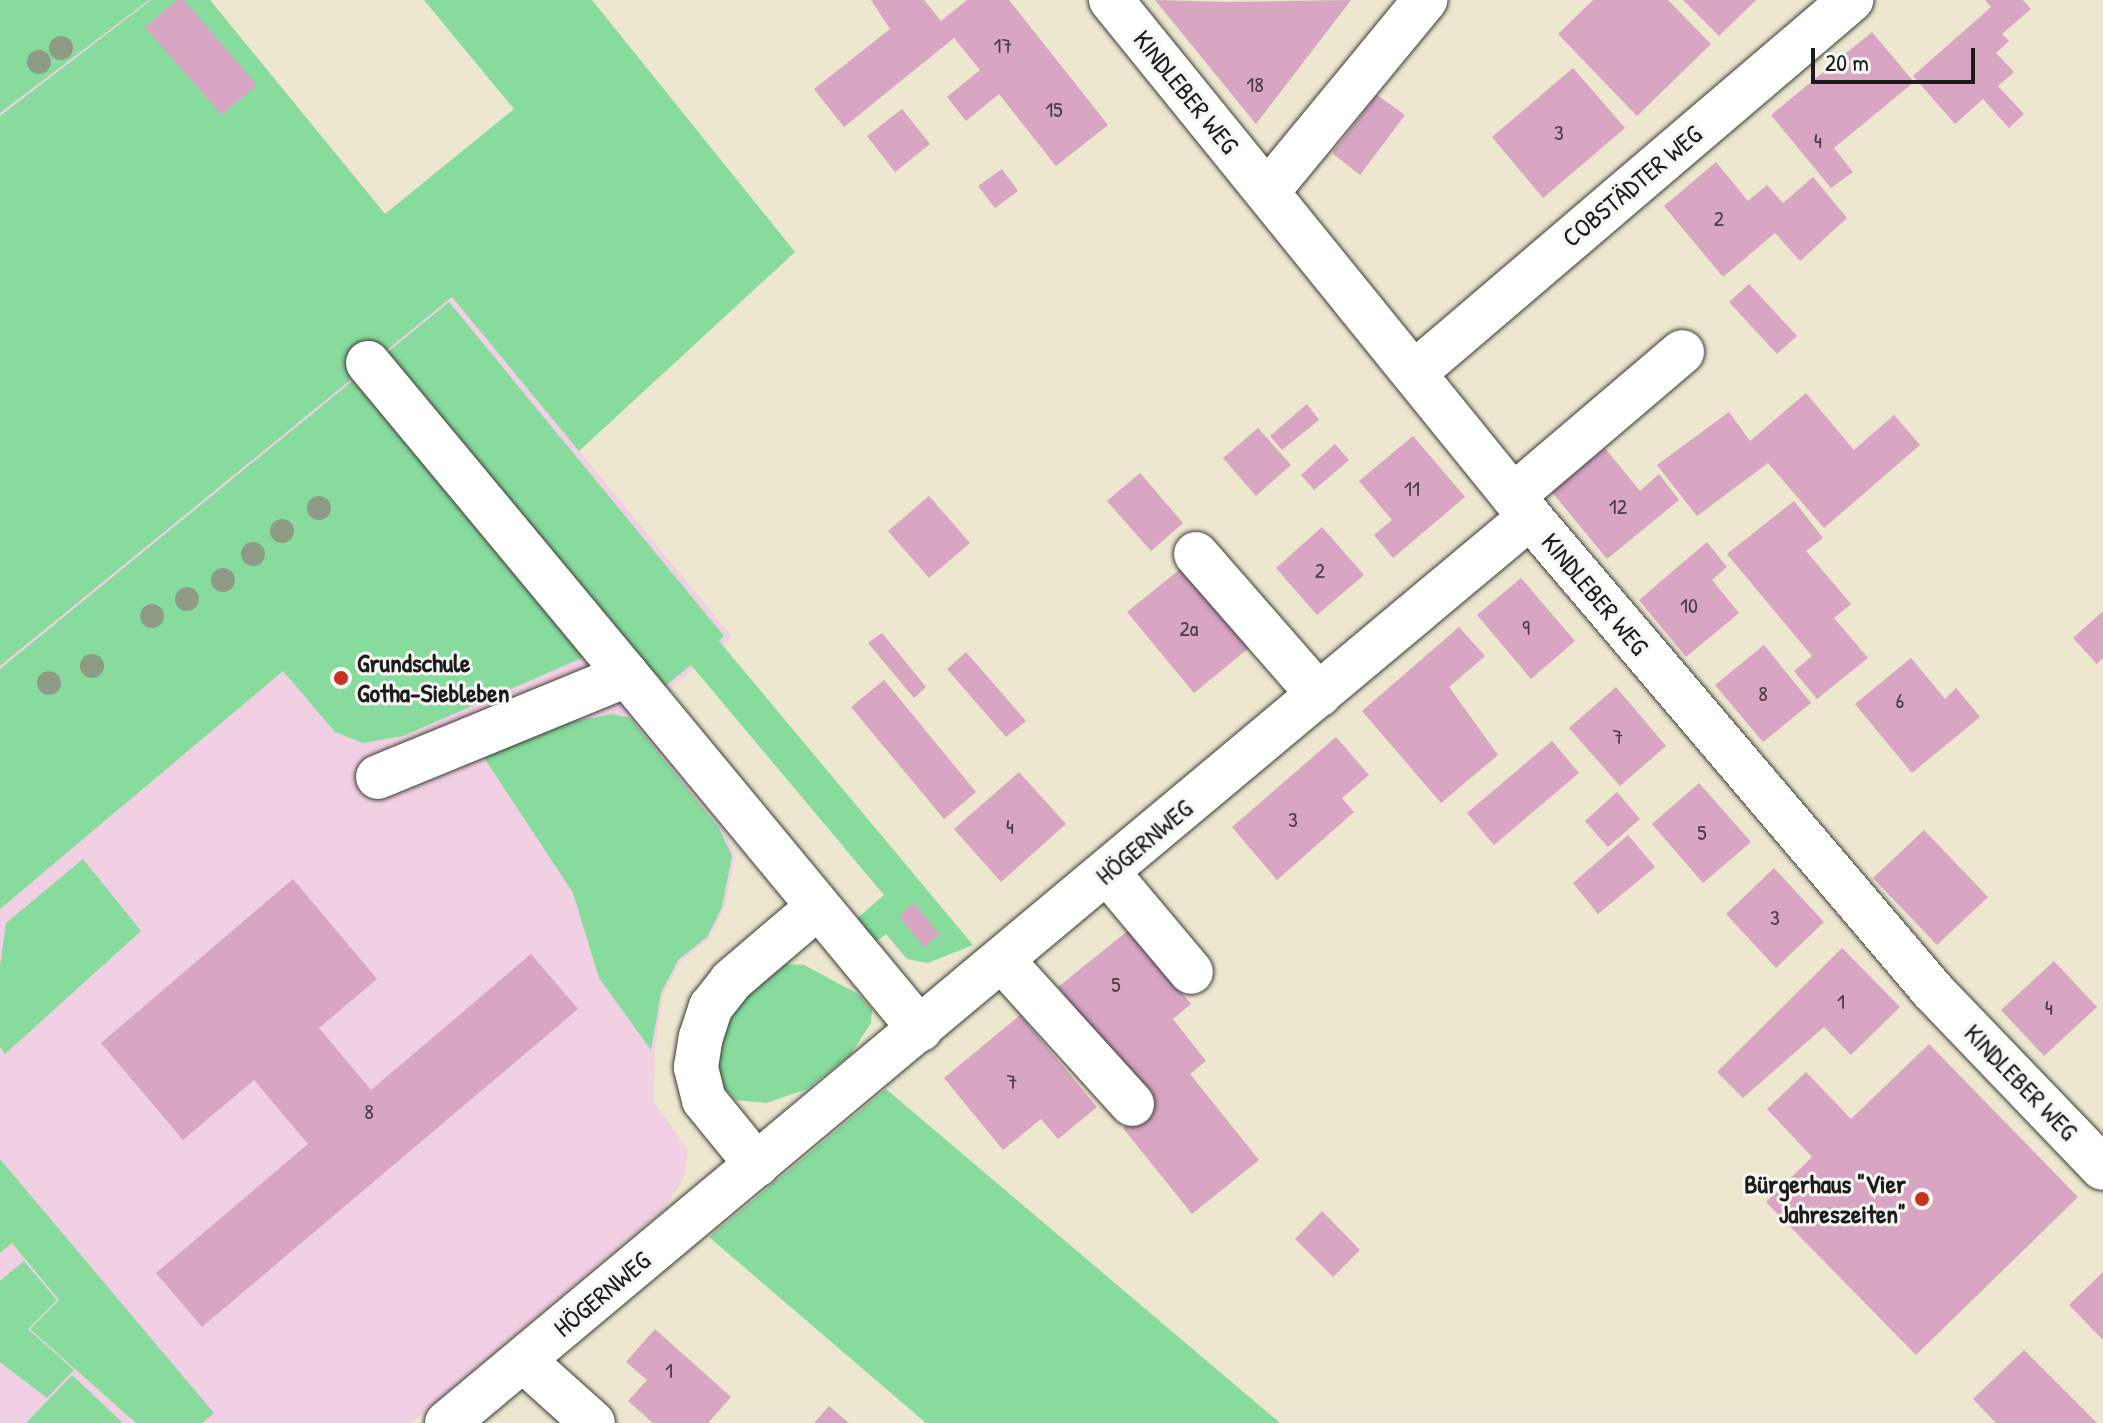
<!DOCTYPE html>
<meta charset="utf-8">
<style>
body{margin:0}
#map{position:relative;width:2103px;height:1423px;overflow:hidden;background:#ece7ce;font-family:"Patrick Hand",sans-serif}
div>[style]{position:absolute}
.built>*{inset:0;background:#f1d0e3}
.green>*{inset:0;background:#87db9d}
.building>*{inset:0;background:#d8a5c3}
.roads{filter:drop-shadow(0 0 2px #3b3a37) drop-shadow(0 0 2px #3b3a37)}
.minor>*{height:44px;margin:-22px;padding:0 22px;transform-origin:22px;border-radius:22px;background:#fff}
.trees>*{width:24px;height:24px;margin:-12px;border-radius:50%;background:#8e9c85}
.dots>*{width:22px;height:22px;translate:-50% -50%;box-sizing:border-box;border:4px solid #f6f6f2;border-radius:50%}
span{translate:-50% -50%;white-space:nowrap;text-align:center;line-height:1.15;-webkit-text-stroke:6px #f6f6f2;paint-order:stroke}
.number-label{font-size:22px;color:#4b3e46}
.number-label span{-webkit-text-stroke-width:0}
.street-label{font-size:26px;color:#1c1c1c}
.poi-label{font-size:26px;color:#1c1c1c;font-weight:700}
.left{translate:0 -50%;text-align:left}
.right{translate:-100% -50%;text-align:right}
.scale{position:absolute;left:1811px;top:48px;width:164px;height:36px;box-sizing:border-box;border:4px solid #1c1c1c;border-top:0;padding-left:10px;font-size:24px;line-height:28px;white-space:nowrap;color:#1c1c1c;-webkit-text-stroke:6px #f6f6f2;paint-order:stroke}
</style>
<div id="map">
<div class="built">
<i style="clip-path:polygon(0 0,210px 0,732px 637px,634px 718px,722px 827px,735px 856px,725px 907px,708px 939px,680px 962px,663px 994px,655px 1047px,654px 1102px,688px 1150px,684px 1178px,663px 1210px,411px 1423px,0 1423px)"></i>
</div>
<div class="green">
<i style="clip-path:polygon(0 0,149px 0,0 113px)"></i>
<i style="clip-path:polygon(151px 0,210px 0,385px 214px,514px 109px,424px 0,592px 0,795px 252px,579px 451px,452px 297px,0 666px,0 116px)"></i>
<i style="clip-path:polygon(449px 302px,724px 636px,719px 641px,973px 945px,928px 963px,907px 959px,886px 934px,874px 943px,855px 920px,884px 895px,691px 665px,664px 687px,623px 640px,403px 736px,363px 743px,335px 732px,283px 671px,0 909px,0 669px)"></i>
<i style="clip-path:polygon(613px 714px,630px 718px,719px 828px,732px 856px,722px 907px,707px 937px,678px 960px,661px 993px,651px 1050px,599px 978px,573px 893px,481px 753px,542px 727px)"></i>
<i style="clip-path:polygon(83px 859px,141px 931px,5px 1054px,0 1047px,0 966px,6px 923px)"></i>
<i style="clip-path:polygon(784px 964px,804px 965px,858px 994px,872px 1009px,871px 1023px,850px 1055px,807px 1089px,766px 1103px,736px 1100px,716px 1080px,722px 1027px,744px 993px)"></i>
<i style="clip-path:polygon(886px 1089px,1280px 1423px,926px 1423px,709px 1237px)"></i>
<i style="clip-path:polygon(0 1159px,214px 1413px,202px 1423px,136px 1423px,30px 1329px,59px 1300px,12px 1243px,0 1253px)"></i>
<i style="clip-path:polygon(24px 1261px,57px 1300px,28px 1329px,74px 1370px,47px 1398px,0 1362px,0 1281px)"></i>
<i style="clip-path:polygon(72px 1375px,123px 1423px,26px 1423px)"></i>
</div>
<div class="building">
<i style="clip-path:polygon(177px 0,184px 0,257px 85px,222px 115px,145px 27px)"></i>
<i style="clip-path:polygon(871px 0,924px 0,941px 21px,967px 0,1009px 0,1108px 125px,1056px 166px,999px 94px,966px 121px,947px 97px,980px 70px,954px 38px,844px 127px,814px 89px,890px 29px)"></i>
<i style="clip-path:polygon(1155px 0,1228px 2px,1351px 0,1256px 124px)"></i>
<i style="clip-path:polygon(1593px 0,1668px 0,1711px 44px,1637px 116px,1558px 34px)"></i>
<i style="clip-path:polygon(1683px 0,1756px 0,1719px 36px)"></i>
<i style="clip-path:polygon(1985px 0,2023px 0,2031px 9px,2002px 34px,2009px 41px,1996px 53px,2014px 72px,1998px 86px,2024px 114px,2009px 128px,1983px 99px,1955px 124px,1913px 76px,1991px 7px)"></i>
<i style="clip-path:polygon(1872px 32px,1914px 82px,1834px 148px,1853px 172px,1831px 188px,1771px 115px)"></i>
<i style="clip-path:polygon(1573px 68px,1625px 128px,1543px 198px,1492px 137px)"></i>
<i style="clip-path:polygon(1377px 95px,1405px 115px,1360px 175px,1332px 153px)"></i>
<i style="clip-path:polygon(902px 109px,930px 144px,895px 172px,867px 136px)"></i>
<i style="clip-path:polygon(1716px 162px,1748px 201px,1767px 185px,1783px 203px,1813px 177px,1847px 218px,1800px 261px,1775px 233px,1723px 277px,1664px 206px)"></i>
<i style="clip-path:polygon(1002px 169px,1018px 191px,995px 208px,978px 186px)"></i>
<i style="clip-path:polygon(1749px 284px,1797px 336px,1777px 354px,1729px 302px)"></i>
<i style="clip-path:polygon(1806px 393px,1854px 450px,1894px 415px,1920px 445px,1824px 528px,1768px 463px,1697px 516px,1657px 465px,1729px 412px,1750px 441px)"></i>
<i style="clip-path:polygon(1307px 404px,1319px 420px,1282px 450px,1270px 436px)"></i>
<i style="clip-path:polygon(1258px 428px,1291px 465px,1256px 496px,1223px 458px)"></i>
<i style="clip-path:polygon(1413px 436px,1465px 497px,1393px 558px,1374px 535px,1392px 520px,1359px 481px)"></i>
<i style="clip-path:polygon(1335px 444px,1349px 460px,1314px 490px,1301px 475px)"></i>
<i style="clip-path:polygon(1605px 448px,1640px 491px,1659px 474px,1679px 500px,1607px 559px,1552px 492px)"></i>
<i style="clip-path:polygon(1140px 473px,1183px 523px,1151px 551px,1107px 501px)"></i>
<i style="clip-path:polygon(929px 496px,970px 543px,929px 578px,888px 531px)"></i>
<i style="clip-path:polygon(1794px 501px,1823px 538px,1806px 551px,1851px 604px,1834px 618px,1868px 658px,1817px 699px,1794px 671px,1812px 656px,1727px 554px)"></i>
<i style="clip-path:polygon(1322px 527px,1364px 575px,1317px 615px,1276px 568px)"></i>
<i style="clip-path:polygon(1707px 542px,1727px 567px,1712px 580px,1739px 613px,1686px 657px,1639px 600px)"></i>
<i style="clip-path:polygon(1184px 566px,1250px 647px,1194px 693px,1127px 612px)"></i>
<i style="clip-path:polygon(1521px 578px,1575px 641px,1531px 679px,1477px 615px)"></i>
<i style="clip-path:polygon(2103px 611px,2103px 658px,2097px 664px,2073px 638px)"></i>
<i style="clip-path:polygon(1459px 627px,1485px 656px,1449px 687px,1498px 755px,1441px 803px,1362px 711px)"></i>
<i style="clip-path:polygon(882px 633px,926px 687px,914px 698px,868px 643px)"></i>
<i style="clip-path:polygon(1764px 645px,1811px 703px,1763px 742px,1715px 685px)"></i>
<i style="clip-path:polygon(966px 652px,1026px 721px,1006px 737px,947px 669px)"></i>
<i style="clip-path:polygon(1911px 658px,1945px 699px,1956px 688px,1980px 717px,1912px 773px,1855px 704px)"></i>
<i style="clip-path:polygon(884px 680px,976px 792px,944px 819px,851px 707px)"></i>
<i style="clip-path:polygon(1616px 687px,1666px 746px,1620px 786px,1569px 728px)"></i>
<i style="clip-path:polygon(1336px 737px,1369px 775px,1342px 798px,1354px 812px,1277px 880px,1232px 827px)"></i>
<i style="clip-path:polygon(1552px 741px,1579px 773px,1494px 845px,1467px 813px)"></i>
<i style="clip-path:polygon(1019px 772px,1066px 824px,1001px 882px,954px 829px)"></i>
<i style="clip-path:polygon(1699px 783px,1751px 842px,1703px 883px,1652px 824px)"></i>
<i style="clip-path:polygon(1617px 792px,1640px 819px,1608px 847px,1585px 821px)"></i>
<i style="clip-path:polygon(1924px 830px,1988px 897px,1937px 945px,1873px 878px)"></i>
<i style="clip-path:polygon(1628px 835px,1655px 867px,1598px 914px,1573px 883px)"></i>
<i style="clip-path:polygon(1774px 868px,1824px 922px,1776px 968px,1726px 914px)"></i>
<i style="clip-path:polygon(293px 879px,377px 979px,319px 1028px,371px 1090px,531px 954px,578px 1009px,202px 1327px,156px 1273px,308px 1144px,254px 1080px,183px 1140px,101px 1043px)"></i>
<i style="clip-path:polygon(914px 903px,940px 934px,924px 947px,899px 916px)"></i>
<i style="clip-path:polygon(1130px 929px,1191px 1004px,1173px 1019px,1206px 1061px,1190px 1074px,1259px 1160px,1192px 1214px,1123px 1128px,1152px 1104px,1058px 987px)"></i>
<i style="clip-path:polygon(1842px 948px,1900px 1007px,1851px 1055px,1824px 1027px,1743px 1098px,1717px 1072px)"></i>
<i style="clip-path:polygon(2054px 961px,2097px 1007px,2044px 1056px,2001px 1010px)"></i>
<i style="clip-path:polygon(1020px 1015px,1097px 1107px,1058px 1139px,1041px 1119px,1003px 1150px,944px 1078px)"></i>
<i style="clip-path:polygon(1929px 1044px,2078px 1197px,1916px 1355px,1766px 1202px,1812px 1157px,1767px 1109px,1806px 1072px,1851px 1119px)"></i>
<i style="clip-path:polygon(1322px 1211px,1360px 1250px,1333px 1277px,1295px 1239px)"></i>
<i style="clip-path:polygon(2103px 1272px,2103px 1340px,2069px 1305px)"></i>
<i style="clip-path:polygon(655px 1329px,731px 1397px,708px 1423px,653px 1423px,628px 1401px,647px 1380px,626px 1362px)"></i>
<i style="clip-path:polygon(2024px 1350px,2097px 1423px,1996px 1423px,1973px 1399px)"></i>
<i style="clip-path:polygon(829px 1406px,849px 1423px,814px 1423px)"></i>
</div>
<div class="roads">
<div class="minor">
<i style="left:1111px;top:0;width:665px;rotate:50.98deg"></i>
<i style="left:1530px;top:517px;width:622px;rotate:49.63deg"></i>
<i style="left:1933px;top:991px;width:245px;rotate:46.2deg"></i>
<i style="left:1267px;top:192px;width:249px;rotate:-50.5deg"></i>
<i style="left:368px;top:363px;width:405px;rotate:50.3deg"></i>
<i style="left:1414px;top:373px;width:575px;rotate:-40.48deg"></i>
<i style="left:1513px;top:496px;width:222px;rotate:-40.4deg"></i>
<i style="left:1196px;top:554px;width:187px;rotate:48.9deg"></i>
<i style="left:378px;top:777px;width:269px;rotate:-22.3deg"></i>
<i style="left:627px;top:675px;width:460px;rotate:50.4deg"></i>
<i style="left:1108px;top:873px;width:129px;rotate:50deg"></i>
<i style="left:1002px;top:960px;width:194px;rotate:47.9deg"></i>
<i style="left:757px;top:1165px;width:84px;rotate:-129.2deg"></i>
<i style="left:704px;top:1100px;width:34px;rotate:-104deg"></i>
<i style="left:696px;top:1067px;width:30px;rotate:-81deg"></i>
<i style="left:701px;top:1037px;width:32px;rotate:-72deg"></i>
<i style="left:711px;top:1007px;width:33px;rotate:-52deg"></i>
<i style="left:731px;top:981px;width:114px;rotate:-40.4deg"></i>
<i style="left:523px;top:1360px;width:94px;rotate:42deg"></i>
<i style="left:447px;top:1423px;width:1412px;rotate:-39.91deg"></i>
</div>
</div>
<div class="trees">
<i style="left:61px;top:48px"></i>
<i style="left:39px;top:62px"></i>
<i style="left:319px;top:508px"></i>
<i style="left:282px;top:531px"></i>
<i style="left:253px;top:554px"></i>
<i style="left:223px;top:580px"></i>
<i style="left:187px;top:599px"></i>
<i style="left:152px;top:616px"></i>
<i style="left:92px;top:666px"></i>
<i style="left:49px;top:683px"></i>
</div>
<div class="dots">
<i style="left:341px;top:678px;background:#c8321e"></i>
<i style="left:1922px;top:1199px;background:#c8321e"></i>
</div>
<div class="number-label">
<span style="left:1003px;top:46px">17</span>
<span style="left:1255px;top:85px">18</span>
<span style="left:1054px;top:110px">15</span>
<span style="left:1559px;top:133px">3</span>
<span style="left:1818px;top:141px">4</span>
<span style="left:1719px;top:219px">2</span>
<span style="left:1412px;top:489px">11</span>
<span style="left:1618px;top:507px">12</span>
<span style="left:1320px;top:571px">2</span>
<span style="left:1689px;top:606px">10</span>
<span style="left:1526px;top:628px">9</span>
<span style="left:1189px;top:629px">2a</span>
<span style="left:1763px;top:694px">8</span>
<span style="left:1900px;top:701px">6</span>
<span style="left:1618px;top:737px">7</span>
<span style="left:1293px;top:820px">3</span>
<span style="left:1010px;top:827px">4</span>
<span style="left:1702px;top:833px">5</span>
<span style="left:1775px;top:918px">3</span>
<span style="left:1116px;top:985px">5</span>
<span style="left:1841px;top:1002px">1</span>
<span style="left:2049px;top:1008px">4</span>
<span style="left:1012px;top:1082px">7</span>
<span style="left:369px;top:1112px">8</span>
<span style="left:669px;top:1371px">1</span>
</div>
<div class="street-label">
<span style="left:1186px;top:92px;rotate:51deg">KINDLEBER WEG</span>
<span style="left:1632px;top:186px;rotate:-40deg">COBSTÄDTER WEG</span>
<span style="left:1595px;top:594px;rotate:50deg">KINDLEBER WEG</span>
<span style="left:1144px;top:842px;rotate:-40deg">HÖGERNWEG</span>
<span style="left:2021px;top:1082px;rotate:46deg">KINDLEBER WEG</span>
<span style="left:602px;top:1294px;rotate:-40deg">HÖGERNWEG</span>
</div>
<div class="poi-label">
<span class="left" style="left:357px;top:678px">Grundschule<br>Gotha-Siebleben</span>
<span class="right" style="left:1906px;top:1199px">Bürgerhaus "Vier<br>Jahreszeiten"</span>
</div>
<div class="scale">20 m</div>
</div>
